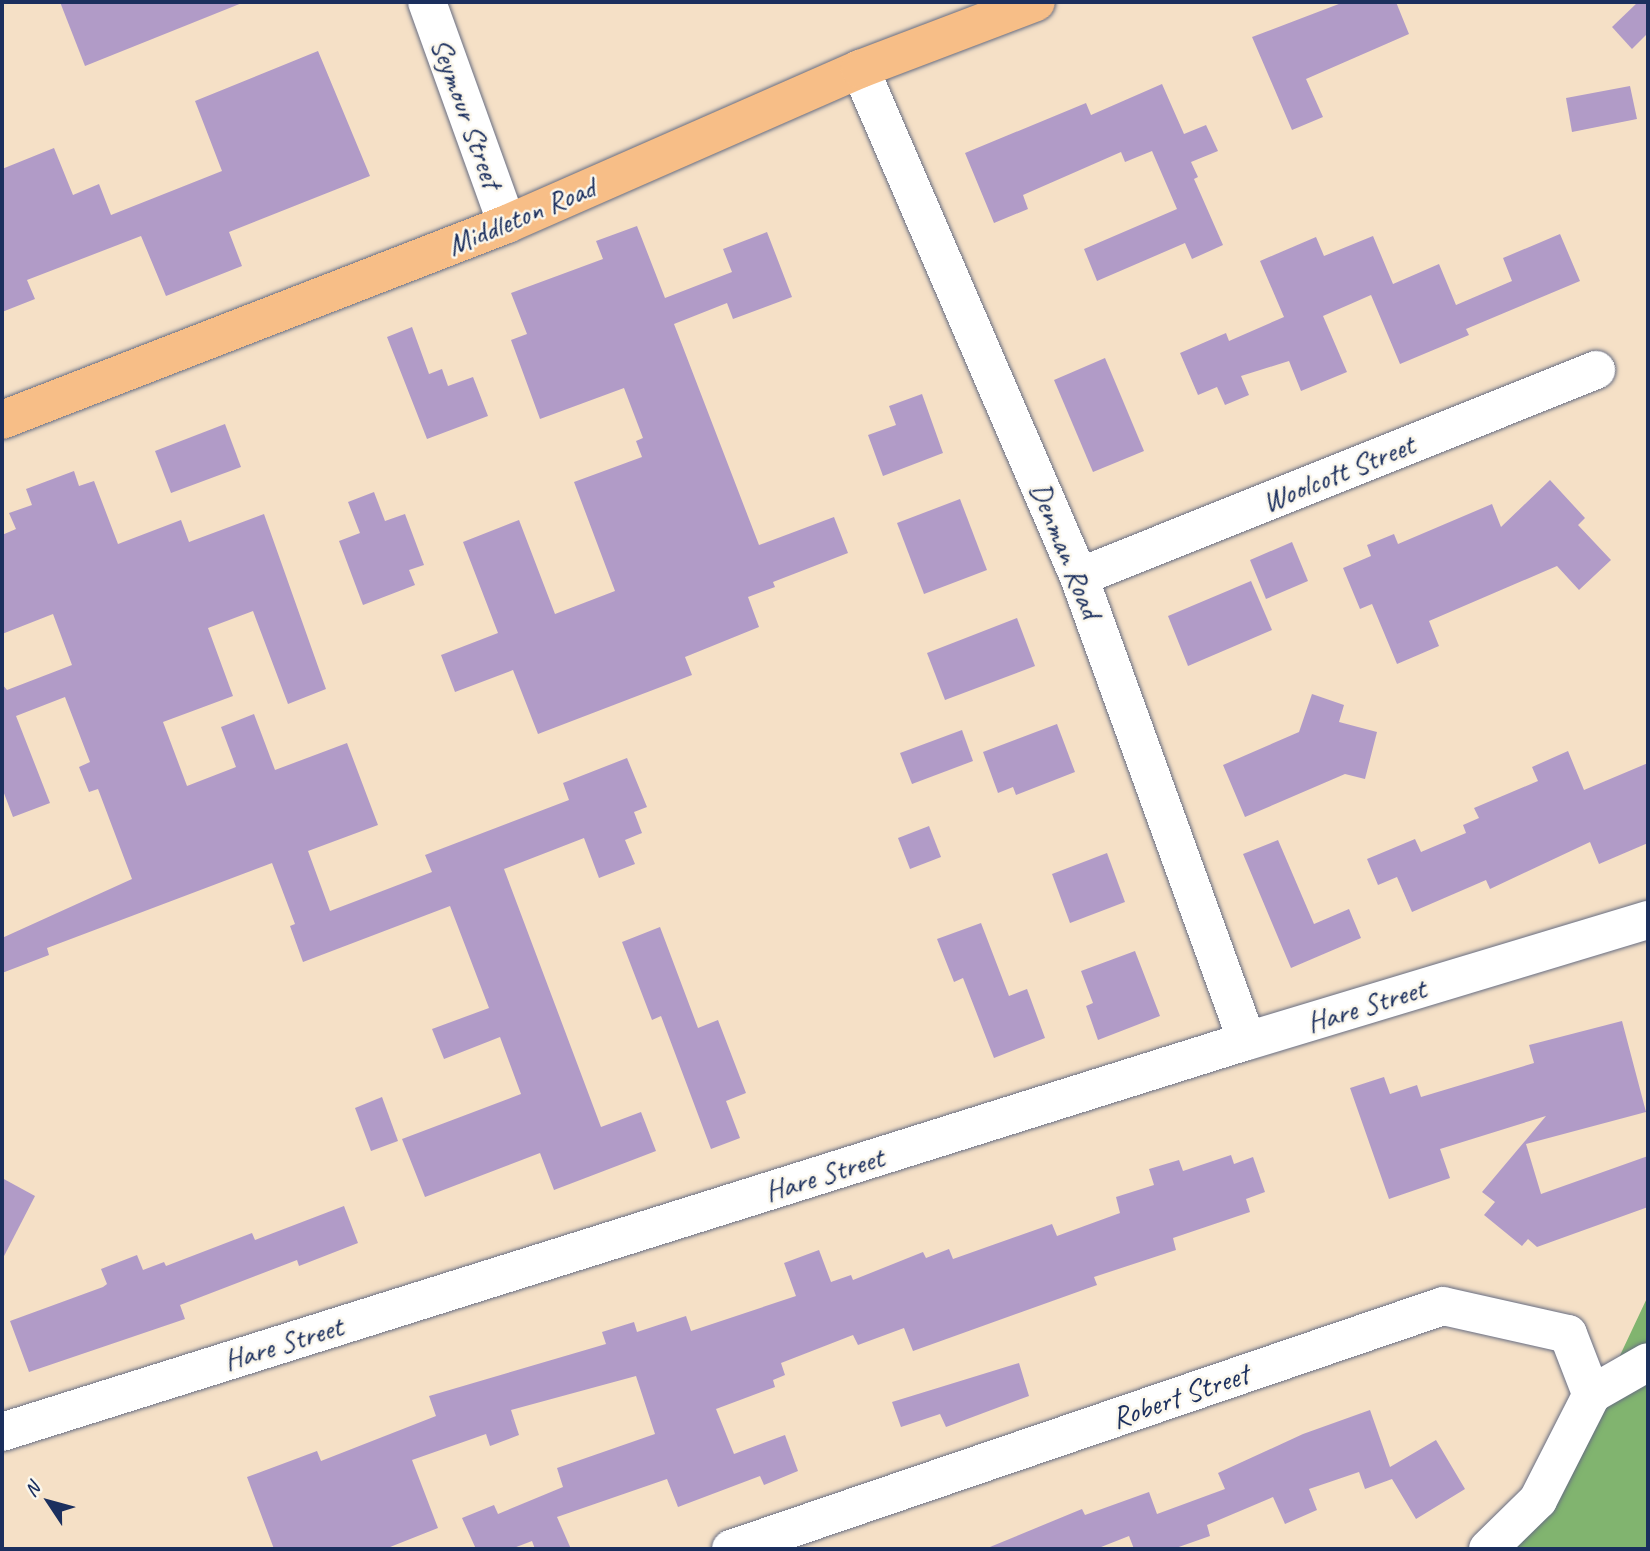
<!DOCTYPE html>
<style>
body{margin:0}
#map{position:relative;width:1650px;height:1551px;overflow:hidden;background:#f5e0c6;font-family:Caveat,sans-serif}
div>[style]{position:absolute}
.forest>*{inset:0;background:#81b46f}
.building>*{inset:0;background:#b19bc7}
.roads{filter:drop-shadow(0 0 2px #676d82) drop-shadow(0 0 2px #676d82)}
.minor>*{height:38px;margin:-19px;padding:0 19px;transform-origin:19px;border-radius:19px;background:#fff}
.major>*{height:38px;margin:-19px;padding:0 19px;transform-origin:19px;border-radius:19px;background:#f7be87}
span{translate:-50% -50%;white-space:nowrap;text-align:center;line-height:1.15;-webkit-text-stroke:5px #fbf7ec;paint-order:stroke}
.street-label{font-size:30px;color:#1b2f5e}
.frame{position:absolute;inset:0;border:4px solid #1b2f5e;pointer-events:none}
.north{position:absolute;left:14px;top:1467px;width:70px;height:70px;-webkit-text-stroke:5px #fbf7ec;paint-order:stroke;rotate:306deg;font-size:19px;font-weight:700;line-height:28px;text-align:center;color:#1b2f5e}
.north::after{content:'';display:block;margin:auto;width:24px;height:32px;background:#1b2f5e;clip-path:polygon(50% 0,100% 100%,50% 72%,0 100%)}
</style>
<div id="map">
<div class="forest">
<i style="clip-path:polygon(1648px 1296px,1648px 1549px,1503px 1549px,1549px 1506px)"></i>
</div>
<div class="building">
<i style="clip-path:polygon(60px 2px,242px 2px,242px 3px,85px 66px)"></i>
<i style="clip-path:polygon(1344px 2px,1396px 2px,1409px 34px,1306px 79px,1323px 117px,1292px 130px,1252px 37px)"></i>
<i style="clip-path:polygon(1638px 2px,1648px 2px,1648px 33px,1632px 49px,1612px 27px)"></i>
<i style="clip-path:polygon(318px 51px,370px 176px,229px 232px,242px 266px,166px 296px,141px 236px,27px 280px,35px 299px,2px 312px,2px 169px,54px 148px,73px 195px,99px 184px,111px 215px,222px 171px,195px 101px)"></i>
<i style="clip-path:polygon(1162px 84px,1184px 134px,1206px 125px,1218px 151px,1191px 162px,1198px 177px,1194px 179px,1223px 245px,1192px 259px,1185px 243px,1097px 281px,1084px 249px,1177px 209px,1152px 151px,1125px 162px,1121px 152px,1023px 195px,1028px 209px,994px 223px,965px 153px,1086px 103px,1091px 115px)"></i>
<i style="clip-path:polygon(1630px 86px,1637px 119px,1572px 132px,1566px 98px)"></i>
<i style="clip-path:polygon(637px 226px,665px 298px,732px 272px,723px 249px,767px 232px,792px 297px,733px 319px,727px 303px,674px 324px,759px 545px,834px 517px,848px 553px,773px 582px,775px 587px,748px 597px,759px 627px,685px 657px,692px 675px,538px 734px,513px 670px,455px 692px,441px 655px,498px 633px,463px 542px,519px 520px,555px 614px,615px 591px,574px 482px,642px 457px,636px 441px,643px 438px,624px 388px,540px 419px,511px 340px,527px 334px,511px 293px,603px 259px,596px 241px)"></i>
<i style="clip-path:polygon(1560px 234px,1580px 281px,1466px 329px,1469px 335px,1400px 364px,1371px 295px,1323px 316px,1347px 372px,1301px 391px,1289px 361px,1241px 376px,1249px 395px,1225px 405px,1217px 387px,1198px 395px,1180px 353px,1226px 333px,1229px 341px,1284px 317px,1260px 261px,1316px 237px,1324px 256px,1373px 236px,1393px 284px,1439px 264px,1456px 305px,1512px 281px,1503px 258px)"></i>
<i style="clip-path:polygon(412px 327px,429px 374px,442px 369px,448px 386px,473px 377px,488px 416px,427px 439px,387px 337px)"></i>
<i style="clip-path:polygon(1105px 358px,1144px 451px,1093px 472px,1054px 380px)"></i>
<i style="clip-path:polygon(922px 394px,943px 453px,883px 476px,868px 435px,896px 425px,889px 406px)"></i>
<i style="clip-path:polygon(225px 424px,241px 467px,171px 493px,155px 451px)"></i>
<i style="clip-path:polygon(74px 471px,79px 486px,94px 481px,118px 544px,181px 520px,189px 542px,264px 514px,326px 689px,288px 704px,253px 611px,208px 628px,233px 696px,163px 722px,187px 786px,236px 767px,221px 727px,254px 714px,275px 770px,347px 743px,378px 825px,308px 851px,330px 911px,432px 872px,425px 855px,569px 800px,563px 783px,627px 758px,647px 807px,634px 812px,642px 833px,625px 840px,635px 864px,599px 878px,584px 838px,504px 869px,601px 1127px,641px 1112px,656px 1151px,554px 1190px,540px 1153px,425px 1197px,402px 1139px,521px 1094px,500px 1037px,444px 1059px,432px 1029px,489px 1008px,450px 906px,303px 962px,290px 926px,295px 924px,272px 863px,47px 948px,49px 955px,2px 973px,2px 938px,132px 879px,98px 789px,89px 792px,79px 767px,90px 762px,65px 697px,16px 716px,50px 803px,13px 817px,2px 788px,2px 684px,7px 690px,72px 665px,53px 614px,2px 634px,2px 535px,16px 529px,9px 513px,32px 505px,26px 489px)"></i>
<i style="clip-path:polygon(1550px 480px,1585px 518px,1578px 525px,1611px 560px,1579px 590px,1557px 566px,1429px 621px,1439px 646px,1397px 664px,1372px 604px,1360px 609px,1343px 568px,1371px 556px,1367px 545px,1394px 534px,1398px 544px,1492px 504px,1501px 527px)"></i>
<i style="clip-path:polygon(374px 492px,385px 521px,405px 514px,424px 565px,409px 570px,415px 585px,363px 605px,339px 541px,360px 533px,348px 502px)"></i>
<i style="clip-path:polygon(960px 499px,987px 570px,924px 594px,897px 523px)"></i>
<i style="clip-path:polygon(1292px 542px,1308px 581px,1266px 599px,1250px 560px)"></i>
<i style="clip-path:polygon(1251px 581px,1272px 630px,1188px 666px,1168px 616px)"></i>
<i style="clip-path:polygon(1017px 618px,1035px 666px,945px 700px,927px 653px)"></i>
<i style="clip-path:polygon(1312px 694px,1344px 705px,1339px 722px,1377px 732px,1365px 779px,1345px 774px,1245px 817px,1223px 765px,1299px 732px)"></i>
<i style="clip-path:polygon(1057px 724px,1075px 772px,1016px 795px,1013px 787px,998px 793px,983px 752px)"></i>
<i style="clip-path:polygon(962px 730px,973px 761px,912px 784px,900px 753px)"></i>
<i style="clip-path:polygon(1568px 751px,1584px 790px,1648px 763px,1648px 843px,1599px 864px,1590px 842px,1490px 889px,1486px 880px,1412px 912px,1397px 877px,1378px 885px,1367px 859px,1415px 839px,1421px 852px,1466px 833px,1463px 825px,1479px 818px,1474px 808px,1538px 781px,1532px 767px)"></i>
<i style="clip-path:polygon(929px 826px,941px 857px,910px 869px,898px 838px)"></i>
<i style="clip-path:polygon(1278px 840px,1314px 924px,1349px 909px,1361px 938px,1291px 968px,1243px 854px)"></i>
<i style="clip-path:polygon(1107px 853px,1125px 902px,1070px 923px,1052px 874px)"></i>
<i style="clip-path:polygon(981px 923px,1009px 996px,1027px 989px,1045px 1038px,994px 1058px,963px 978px,954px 982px,937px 939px)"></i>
<i style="clip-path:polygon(660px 927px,698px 1028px,718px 1020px,746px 1093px,726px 1101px,740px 1138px,711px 1149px,661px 1016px,652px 1020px,622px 942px)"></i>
<i style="clip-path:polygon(1135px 951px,1160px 1016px,1098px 1040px,1086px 1006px,1093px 1003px,1081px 971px)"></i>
<i style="clip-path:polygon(1622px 1021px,1646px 1112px,1526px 1144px,1541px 1194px,1648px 1156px,1648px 1207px,1537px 1247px,1528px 1239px,1522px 1246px,1484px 1215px,1495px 1202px,1482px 1192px,1546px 1116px,1440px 1149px,1450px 1178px,1389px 1199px,1350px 1088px,1384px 1077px,1390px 1094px,1417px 1085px,1421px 1097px,1534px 1063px,1529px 1045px)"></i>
<i style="clip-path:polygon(382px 1097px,398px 1141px,371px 1151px,355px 1108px)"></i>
<i style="clip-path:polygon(1231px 1155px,1234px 1164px,1253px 1157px,1265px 1192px,1246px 1199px,1250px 1212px,1173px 1238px,1176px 1250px,1094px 1277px,1097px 1285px,913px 1351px,904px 1328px,858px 1345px,853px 1335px,781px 1363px,785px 1375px,773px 1380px,775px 1387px,716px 1409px,734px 1454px,785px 1435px,798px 1471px,764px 1485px,760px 1476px,678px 1507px,667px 1479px,557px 1517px,571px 1549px,535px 1549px,532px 1541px,511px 1549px,476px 1549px,462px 1518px,494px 1505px,498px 1514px,563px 1487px,557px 1468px,655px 1434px,636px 1376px,511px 1410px,519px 1435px,490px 1446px,486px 1434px,412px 1460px,438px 1528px,385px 1549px,274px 1549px,247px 1477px,317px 1451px,321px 1461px,436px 1416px,429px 1396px,606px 1344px,602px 1332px,634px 1322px,637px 1332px,686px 1316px,691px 1331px,796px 1296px,784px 1263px,819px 1250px,831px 1282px,851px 1275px,853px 1280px,923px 1252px,926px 1258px,949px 1249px,953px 1259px,1052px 1224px,1057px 1236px,1120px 1213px,1116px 1197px,1154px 1185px,1149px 1169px,1179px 1160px,1183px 1171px)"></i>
<i style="clip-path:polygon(2px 1178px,35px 1196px,2px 1260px)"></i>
<i style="clip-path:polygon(344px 1206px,358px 1243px,299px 1266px,297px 1260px,180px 1305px,185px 1319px,29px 1372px,10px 1321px,103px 1287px,107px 1284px,101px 1269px,137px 1255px,143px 1270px,164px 1262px,166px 1266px,252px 1233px,255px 1240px)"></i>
<i style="clip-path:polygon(1019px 1363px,1029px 1396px,946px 1427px,940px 1414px,901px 1427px,892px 1402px)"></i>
<i style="clip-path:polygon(1370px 1410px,1390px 1467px,1436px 1440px,1465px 1489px,1416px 1519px,1392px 1479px,1365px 1489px,1359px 1472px,1309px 1489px,1317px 1510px,1285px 1524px,1273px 1497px,1207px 1525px,1210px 1536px,1173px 1549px,1134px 1549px,1129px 1536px,1096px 1549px,985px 1549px,1082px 1509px,1085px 1515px,1149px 1492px,1157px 1514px,1225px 1489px,1218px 1473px,1303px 1434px)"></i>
</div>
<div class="roads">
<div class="minor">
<i style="left:427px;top:2px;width:236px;rotate:70.2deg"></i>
<i style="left:860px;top:69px;width:553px;rotate:66.68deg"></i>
<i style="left:1079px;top:577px;width:493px;rotate:70.1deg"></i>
<i style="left:1079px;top:577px;width:557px;rotate:-21.82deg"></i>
<i style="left:2px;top:1432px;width:1305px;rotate:-17.44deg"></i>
<i style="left:1247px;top:1041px;width:419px;rotate:-16.8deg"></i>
<i style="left:731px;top:1549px;width:752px;rotate:-18.84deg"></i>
<i style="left:1443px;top:1306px;width:128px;rotate:12.6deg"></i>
<i style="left:1568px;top:1334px;width:66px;rotate:68.8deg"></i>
<i style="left:1488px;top:1549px;width:70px;rotate:-44.4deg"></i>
<i style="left:1538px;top:1500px;width:119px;rotate:-63deg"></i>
<i style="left:1592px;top:1394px;width:64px;rotate:-29.7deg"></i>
</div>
<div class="major">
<i style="left:2px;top:420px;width:542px;rotate:-21.21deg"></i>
<i style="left:507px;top:224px;width:386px;rotate:-23.7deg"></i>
<i style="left:860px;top:69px;width:188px;rotate:-20.8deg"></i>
</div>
</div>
<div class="street-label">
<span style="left:467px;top:113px;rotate:70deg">Seymour Street</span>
<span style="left:521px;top:216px;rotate:-23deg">Middleton Road</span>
<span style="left:1338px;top:473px;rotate:-22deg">Woolcott Street</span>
<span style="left:1066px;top:550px;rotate:68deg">Denman Road</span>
<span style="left:1366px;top:1005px;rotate:-17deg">Hare Street</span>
<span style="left:824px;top:1174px;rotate:-17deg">Hare Street</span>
<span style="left:283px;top:1343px;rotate:-17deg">Hare Street</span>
<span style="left:1180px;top:1396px;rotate:-19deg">Robert Street</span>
</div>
<div class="frame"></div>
<div class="north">N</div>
</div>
